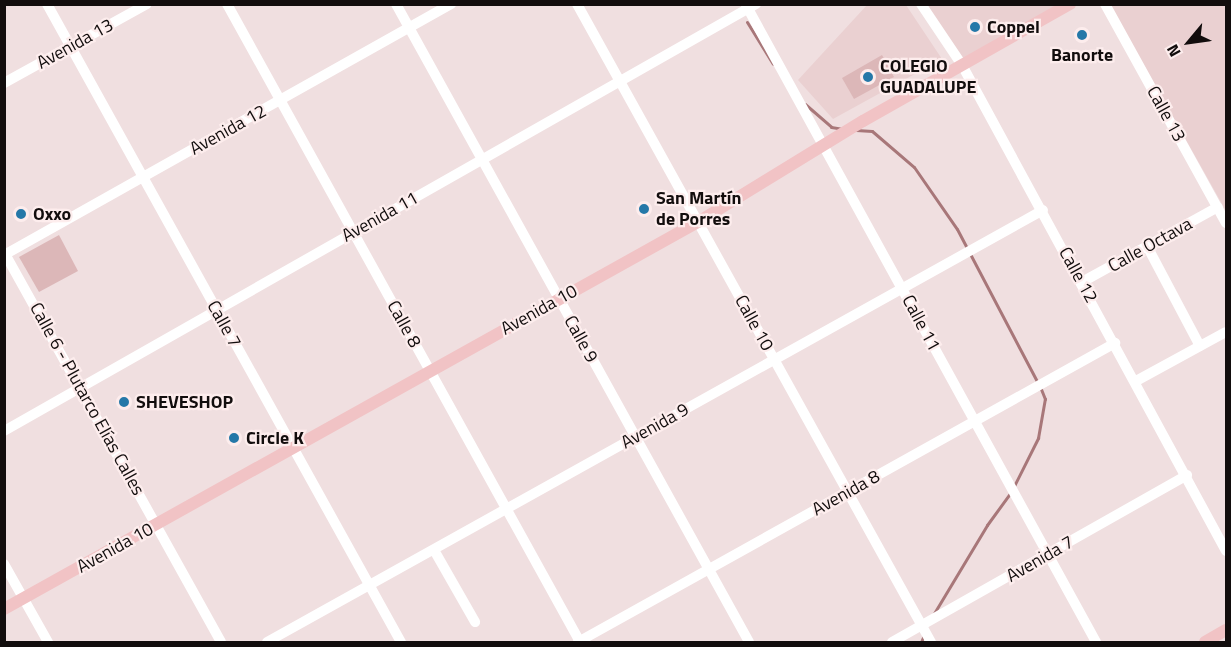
<!DOCTYPE html>
<meta charset="utf-8">
<style>
body{margin:0}
#map{position:relative;width:1231px;height:647px;overflow:hidden;background:#f0dfe0;font-family:"Titillium Web",sans-serif}
div>[style]{position:absolute}
.built>*{inset:0;background:#ead0d1}
.green>*{inset:0;background:#dcb7b8}
.stream>*{height:3px;margin:-1.5px;padding:0 1.5px;transform-origin:1.5px;border-radius:1.5px;background:#a87779}
.minor>*{height:10px;margin:-5px;padding:0 5px;transform-origin:5px;border-radius:5px;background:#fff}
.major>*{height:12px;margin:-6px;padding:0 6px;transform-origin:6px;border-radius:6px;background:#f1c3c5}
.dots>*{width:16px;height:16px;translate:-50% -50%;box-sizing:border-box;border:3px solid #fdeded;border-radius:50%}
span{translate:-50% -50%;white-space:nowrap;text-align:center;line-height:1.15;-webkit-text-stroke:4.5px #fdeded;paint-order:stroke}
.poi-label{font-size:18px;color:#120d0d;font-weight:700}
.left{translate:0 -50%;text-align:left}
.street-label{font-size:18px;color:#120d0d}
.frame{position:absolute;inset:0;border:6px solid #120d0d;pointer-events:none}
.north{position:absolute;left:1159px;top:12px;width:60px;height:60px;-webkit-text-stroke:4px #fdeded;paint-order:stroke;rotate:241deg;font-size:16px;font-weight:700;line-height:24px;text-align:center;color:#120d0d}
.north::after{content:'';display:block;margin:auto;width:21px;height:27px;background:#120d0d;clip-path:polygon(50% 0,100% 100%,50% 72%,0 100%)}
</style>
<div id="map">
<div class="built">
<i style="clip-path:polygon(867px 5px,906px 5px,942px 59px,833px 119px,798px 80px)"></i>
<i style="clip-path:polygon(921px 5px,1072px 5px,962px 65px)"></i>
<i style="clip-path:polygon(1110px 5px,1226px 5px,1226px 211px)"></i>
</div>
<div class="green">
<i style="clip-path:polygon(882px 55px,894px 77px,854px 99px,842px 78px)"></i>
<i style="clip-path:polygon(59px 235px,78px 271px,39px 292px,19px 257px)"></i>
</div>
<div class="stream">
<i style="left:747px;top:22px;width:49px;rotate:58.2deg"></i>
<i style="left:805px;top:104px;width:35px;rotate:41deg"></i>
<i style="left:831px;top:127px;width:12px;rotate:9deg"></i>
<i style="left:856px;top:130px;width:16px;rotate:4deg"></i>
<i style="left:872px;top:131px;width:55px;rotate:40.6deg"></i>
<i style="left:914px;top:167px;width:75px;rotate:55.3deg"></i>
<i style="left:957px;top:229px;width:174px;rotate:62.3deg"></i>
<i style="left:1014px;top:486px;width:54px;rotate:-63.4deg"></i>
<i style="left:1038px;top:438px;width:40px;rotate:-80deg"></i>
<i style="left:1045px;top:399px;width:11px;rotate:-112deg"></i>
<i style="left:933px;top:615px;width:105px;rotate:-59deg"></i>
<i style="left:987px;top:525px;width:41px;rotate:-54deg"></i>
<i style="left:921px;top:642px;width:8px;rotate:-67deg"></i>
</div>
<div class="minor">
<i style="left:47px;top:4px;width:730px;rotate:60.98deg"></i>
<i style="left:227px;top:4px;width:729px;rotate:61.04deg"></i>
<i style="left:396px;top:4px;width:729px;rotate:61.04deg"></i>
<i style="left:577px;top:4px;width:730px;rotate:60.98deg"></i>
<i style="left:921px;top:4px;width:73px;rotate:56.1deg"></i>
<i style="left:962px;top:65px;width:553px;rotate:61.49deg"></i>
<i style="left:1105px;top:4px;width:250px;rotate:61.1deg"></i>
<i style="left:746px;top:5px;width:727px;rotate:61.21deg"></i>
<i style="left:4px;top:83px;width:163px;rotate:-28.9deg"></i>
<i style="left:1147px;top:246px;width:113px;rotate:62.1deg"></i>
<i style="left:4px;top:252px;width:446px;rotate:60.9deg"></i>
<i style="left:4px;top:255px;width:513px;rotate:-29.32deg"></i>
<i style="left:1082px;top:282px;width:155px;rotate:-28.9deg"></i>
<i style="left:1136px;top:381px;width:102px;rotate:-28.6deg"></i>
<i style="left:4px;top:431px;width:865px;rotate:-29.59deg"></i>
<i style="left:434px;top:550px;width:83px;rotate:60.3deg"></i>
<i style="left:4px;top:564px;width:90px;rotate:60.6deg"></i>
<i style="left:267px;top:642px;width:888px;rotate:-29.1deg"></i>
<i style="left:578px;top:642px;width:615px;rotate:-29.11deg"></i>
<i style="left:892px;top:642px;width:339px;rotate:-29.5deg"></i>
</div>
<div class="major">
<i style="left:4px;top:609px;width:795px;rotate:-29.15deg"></i>
<i style="left:698px;top:222px;width:193px;rotate:-31.5deg"></i>
<i style="left:863px;top:121px;width:238px;rotate:-29.5deg"></i>
<i style="left:1205px;top:642px;width:24px;rotate:-30deg"></i>
</div>
<div class="dots">
<i style="left:975px;top:27px;background:#2578a8"></i>
<i style="left:1082px;top:35px;background:#2578a8"></i>
<i style="left:868px;top:77px;background:#2578a8"></i>
<i style="left:644px;top:209px;background:#2578a8"></i>
<i style="left:21px;top:214px;background:#2578a8"></i>
<i style="left:124px;top:402px;background:#2578a8"></i>
<i style="left:234px;top:438px;background:#2578a8"></i>
</div>
<div class="poi-label">
<span class="left" style="left:987px;top:27px">Coppel</span>
<span style="left:1082px;top:55px">Banorte</span>
<span class="left" style="left:880px;top:77px">COLEGIO<br>GUADALUPE</span>
<span class="left" style="left:656px;top:209px">San Martín<br>de Porres</span>
<span class="left" style="left:33px;top:214px">Oxxo</span>
<span class="left" style="left:136px;top:402px">SHEVESHOP</span>
<span class="left" style="left:246px;top:438px">Circle K</span>
</div>
<div class="street-label">
<span style="left:75px;top:44px;rotate:-29deg">Avenida 13</span>
<span style="left:1166px;top:114px;rotate:61deg">Calle 13</span>
<span style="left:228px;top:130px;rotate:-29deg">Avenida 12</span>
<span style="left:380px;top:217px;rotate:-29deg">Avenida 11</span>
<span style="left:1150px;top:245px;rotate:-29deg">Calle Octava</span>
<span style="left:1078px;top:275px;rotate:61deg">Calle 12</span>
<span style="left:539px;top:310px;rotate:-29deg">Avenida 10</span>
<span style="left:754px;top:323px;rotate:61deg">Calle 10</span>
<span style="left:921px;top:323px;rotate:62deg">Calle 11</span>
<span style="left:224px;top:324px;rotate:61deg">Calle 7</span>
<span style="left:404px;top:324px;rotate:61deg">Calle 8</span>
<span style="left:581px;top:339px;rotate:61deg">Calle 9</span>
<span style="left:87px;top:399px;rotate:61deg">Calle 6 - Plutarco Elías Calles</span>
<span style="left:655px;top:426px;rotate:-29deg">Avenida 9</span>
<span style="left:846px;top:493px;rotate:-29deg">Avenida 8</span>
<span style="left:115px;top:548px;rotate:-29deg">Avenida 10</span>
<span style="left:1040px;top:559px;rotate:-30deg">Avenida 7</span>
</div>
<div class="frame"></div>
<div class="north">N</div>
</div>
